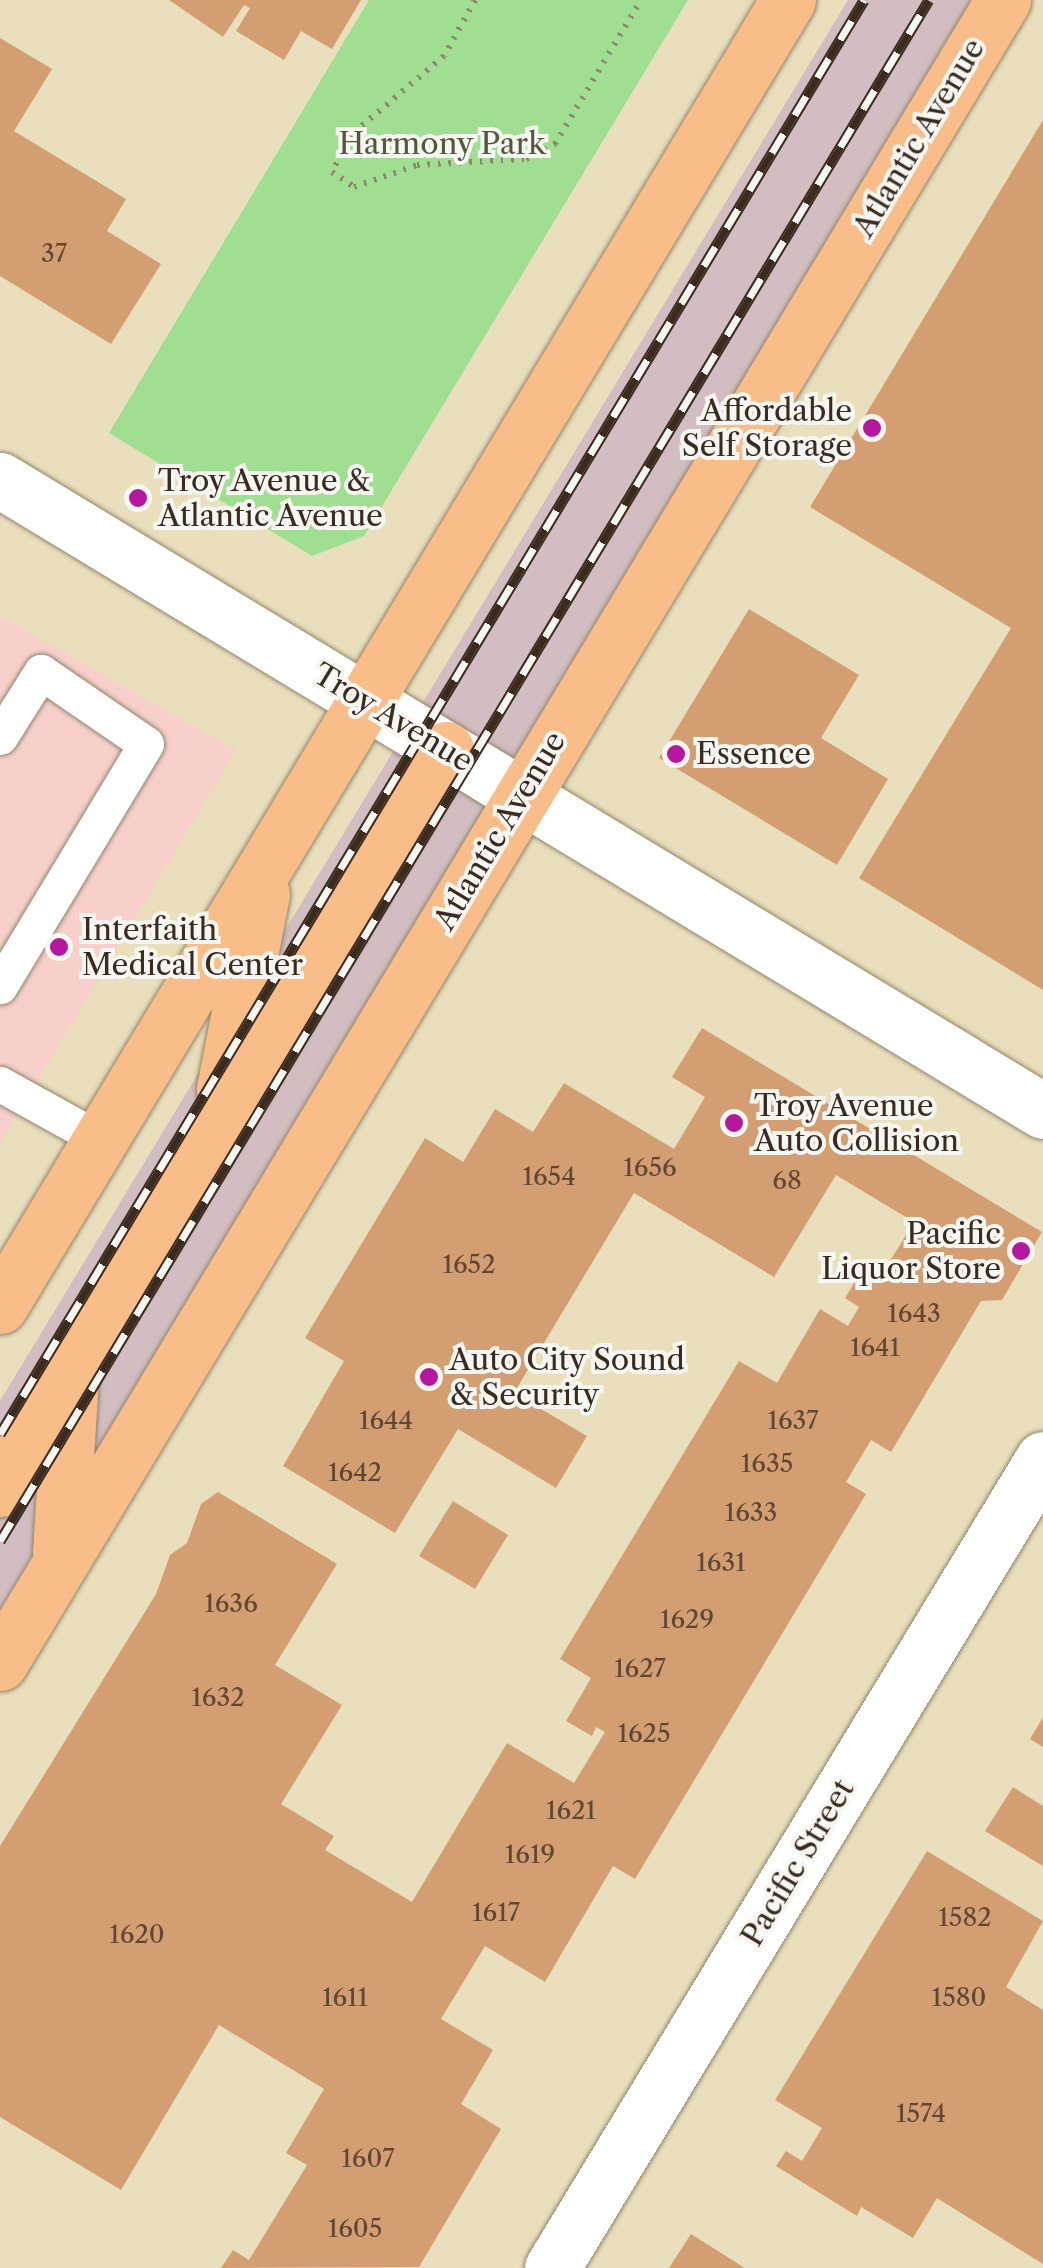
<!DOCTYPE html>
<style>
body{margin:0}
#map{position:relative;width:1043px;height:2268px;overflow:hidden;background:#e9dfbc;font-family:"Libre Caslon Text",serif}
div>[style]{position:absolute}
.built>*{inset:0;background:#f7d0cb}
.industrial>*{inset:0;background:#d2bec2}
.green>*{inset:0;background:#a0de92}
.building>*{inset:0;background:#d39f72}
.path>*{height:6px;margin-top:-3px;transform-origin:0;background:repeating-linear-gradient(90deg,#92846d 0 2.5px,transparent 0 10.5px)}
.roads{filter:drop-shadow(0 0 2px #92846d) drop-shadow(0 0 2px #92846d)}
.service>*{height:35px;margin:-17.5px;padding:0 17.5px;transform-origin:17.5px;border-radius:17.5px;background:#fff}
.minor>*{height:55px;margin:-27.5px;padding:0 27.5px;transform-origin:27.5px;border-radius:27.5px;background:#fff}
.primary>*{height:55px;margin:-27.5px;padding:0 27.5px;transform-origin:27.5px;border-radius:27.5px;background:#f8bd88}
.rail>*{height:11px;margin-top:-5.5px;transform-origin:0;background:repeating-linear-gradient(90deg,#f6f6f2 0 22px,#3b2a1e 0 44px);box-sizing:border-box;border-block:2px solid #3b2a1e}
.dots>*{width:28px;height:28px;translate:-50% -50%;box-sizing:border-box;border:5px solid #f6f6f2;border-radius:50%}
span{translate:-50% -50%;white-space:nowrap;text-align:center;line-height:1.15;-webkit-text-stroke:8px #f6f6f2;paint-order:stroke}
.number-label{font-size:25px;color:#614733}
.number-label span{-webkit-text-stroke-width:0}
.street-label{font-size:30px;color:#3b2a1e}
.park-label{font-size:30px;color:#54573b}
.poi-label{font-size:30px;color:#3b2a1e}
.right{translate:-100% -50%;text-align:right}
.left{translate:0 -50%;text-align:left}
</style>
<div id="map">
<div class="built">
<i style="clip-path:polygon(0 616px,236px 750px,0 1144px)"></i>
</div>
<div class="industrial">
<i style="clip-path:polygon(848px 0,978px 0,0 1610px,0 1401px)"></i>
</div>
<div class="green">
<i style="clip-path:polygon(369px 0,688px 0,364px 536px,312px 556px,109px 433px)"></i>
</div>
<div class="building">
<i style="clip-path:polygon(169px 0,361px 0,332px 49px,301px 31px,284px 60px,236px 31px,250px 8px,244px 5px,223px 37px)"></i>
<i style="clip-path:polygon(0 38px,52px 69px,14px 131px,126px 199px,107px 231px,161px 264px,111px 344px,0 276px)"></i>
<i style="clip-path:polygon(1043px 120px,1043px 990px,859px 878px,1011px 628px,810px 507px)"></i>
<i style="clip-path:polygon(749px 609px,859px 675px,821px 738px,888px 779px,837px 865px,659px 758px)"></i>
<i style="clip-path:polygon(702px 1028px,1042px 1232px,1002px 1300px,981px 1301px,891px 1452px,871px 1440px,846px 1482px,866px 1494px,635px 1879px,613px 1866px,545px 1982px,485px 1946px,441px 2019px,493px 2050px,461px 2104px,501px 2129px,419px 2267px,221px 2268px,233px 2250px,249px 2260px,307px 2165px,286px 2153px,324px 2089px,219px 2025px,121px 2190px,0 2117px,0 1846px,156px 1594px,170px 1555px,187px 1543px,201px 1504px,218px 1492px,337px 1564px,275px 1665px,342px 1705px,281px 1804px,334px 1836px,325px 1850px,412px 1902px,507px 1743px,574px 1783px,605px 1732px,596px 1727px,592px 1736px,566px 1721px,591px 1678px,560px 1659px,739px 1361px,777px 1383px,820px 1309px,848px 1326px,859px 1307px,845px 1298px,869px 1259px,885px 1269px,914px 1222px,836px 1175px,774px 1277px,634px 1193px,514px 1393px,587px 1436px,556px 1488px,458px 1429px,395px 1533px,283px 1466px,344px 1361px,305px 1338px,425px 1138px,463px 1162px,495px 1109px,533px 1132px,564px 1083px,674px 1149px,705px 1097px,672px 1077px)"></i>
<i style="clip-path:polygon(453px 1501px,508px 1535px,475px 1589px,419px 1556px)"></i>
<i style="clip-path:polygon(1043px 1717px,1043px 1747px,1030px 1739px)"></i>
<i style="clip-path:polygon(1013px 1787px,1043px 1806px,1043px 1866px,985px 1831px)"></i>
<i style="clip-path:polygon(927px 1851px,1043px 1921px,1006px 1987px,1043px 2010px,1043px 2264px,937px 2198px,913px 2238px,861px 2207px,857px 2216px,776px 2166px,786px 2151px,802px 2161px,822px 2128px,775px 2100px)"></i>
<i style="clip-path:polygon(691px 2234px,745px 2268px,669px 2268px)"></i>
</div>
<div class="path">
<i style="left:475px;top:0;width:64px;rotate:119deg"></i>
<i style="left:444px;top:56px;width:122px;rotate:139.7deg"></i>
<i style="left:351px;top:135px;width:42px;rotate:117.2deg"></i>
<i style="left:332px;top:172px;width:27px;rotate:34deg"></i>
<i style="left:354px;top:187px;width:67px;rotate:-19.2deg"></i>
<i style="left:417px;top:165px;width:109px;rotate:-3.2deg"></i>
<i style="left:526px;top:159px;width:33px;rotate:-27deg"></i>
<i style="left:555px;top:144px;width:168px;rotate:-59.2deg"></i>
</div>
<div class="roads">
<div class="service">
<i style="left:0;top:737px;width:77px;rotate:-57.8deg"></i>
<i style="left:41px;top:672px;width:127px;rotate:34.4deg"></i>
<i style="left:146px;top:744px;width:283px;rotate:121.1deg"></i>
<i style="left:0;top:1084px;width:115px;rotate:29deg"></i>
</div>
<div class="minor">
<i style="left:0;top:480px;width:1219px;rotate:31.17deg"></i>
<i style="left:552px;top:2268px;width:946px;rotate:-58.75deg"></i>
</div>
<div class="primary">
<i style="left:224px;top:1089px;width:199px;rotate:-79deg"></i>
<i style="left:0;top:1306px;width:1525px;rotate:-58.89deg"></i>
<i style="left:0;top:1489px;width:864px;rotate:-58.92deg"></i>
<i style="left:60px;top:1552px;width:173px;rotate:-86.4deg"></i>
<i style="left:0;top:1663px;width:1942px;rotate:-58.9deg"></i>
</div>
</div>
<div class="rail">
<i style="left:0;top:1434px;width:1674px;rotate:-58.93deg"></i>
<i style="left:0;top:1541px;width:1799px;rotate:-58.92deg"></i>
</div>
<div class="dots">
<i style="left:872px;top:428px;background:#b5179e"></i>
<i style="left:138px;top:498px;background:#b5179e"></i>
<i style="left:676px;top:754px;background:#b5179e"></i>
<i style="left:59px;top:947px;background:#b5179e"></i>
<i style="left:734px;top:1123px;background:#b5179e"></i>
<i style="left:1021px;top:1251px;background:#b5179e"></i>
<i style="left:429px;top:1377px;background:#b5179e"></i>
</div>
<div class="number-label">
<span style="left:54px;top:254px">37</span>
<span style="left:650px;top:1168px">1656</span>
<span style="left:549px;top:1177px">1654</span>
<span style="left:787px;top:1181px">68</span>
<span style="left:469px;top:1265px">1652</span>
<span style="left:914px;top:1314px">1643</span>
<span style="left:875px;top:1348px">1641</span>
<span style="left:386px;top:1421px">1644</span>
<span style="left:793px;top:1421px">1637</span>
<span style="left:767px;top:1464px">1635</span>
<span style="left:355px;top:1473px">1642</span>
<span style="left:751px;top:1513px">1633</span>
<span style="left:721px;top:1563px">1631</span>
<span style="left:231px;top:1604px">1636</span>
<span style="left:687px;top:1620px">1629</span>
<span style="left:640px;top:1669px">1627</span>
<span style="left:218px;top:1698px">1632</span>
<span style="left:644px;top:1734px">1625</span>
<span style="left:571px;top:1811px">1621</span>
<span style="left:530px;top:1855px">1619</span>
<span style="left:496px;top:1913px">1617</span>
<span style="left:965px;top:1918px">1582</span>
<span style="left:137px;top:1935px">1620</span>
<span style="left:345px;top:1998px">1611</span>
<span style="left:959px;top:1998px">1580</span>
<span style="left:921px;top:2114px">1574</span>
<span style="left:368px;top:2159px">1607</span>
<span style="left:355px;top:2229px">1605</span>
</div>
<div class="street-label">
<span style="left:919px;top:138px;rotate:-59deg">Atlantic Avenue</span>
<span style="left:393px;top:718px;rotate:31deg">Troy Avenue</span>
<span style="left:500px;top:831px;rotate:-59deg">Atlantic Avenue</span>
<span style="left:798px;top:1863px;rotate:-59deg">Pacific Street</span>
</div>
<div class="park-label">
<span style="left:442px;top:144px">Harmony Park</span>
</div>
<div class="poi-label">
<span class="right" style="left:852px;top:428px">Affordable<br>Self Storage</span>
<span class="left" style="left:158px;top:498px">Troy Avenue &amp;<br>Atlantic Avenue</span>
<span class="left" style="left:696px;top:754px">Essence</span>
<span class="left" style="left:82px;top:947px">Interfaith<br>Medical Center</span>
<span class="left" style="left:754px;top:1123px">Troy Avenue<br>Auto Collision</span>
<span class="right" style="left:1001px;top:1251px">Pacific<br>Liquor Store</span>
<span class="left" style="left:449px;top:1377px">Auto City Sound<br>&amp; Security</span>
</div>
</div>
